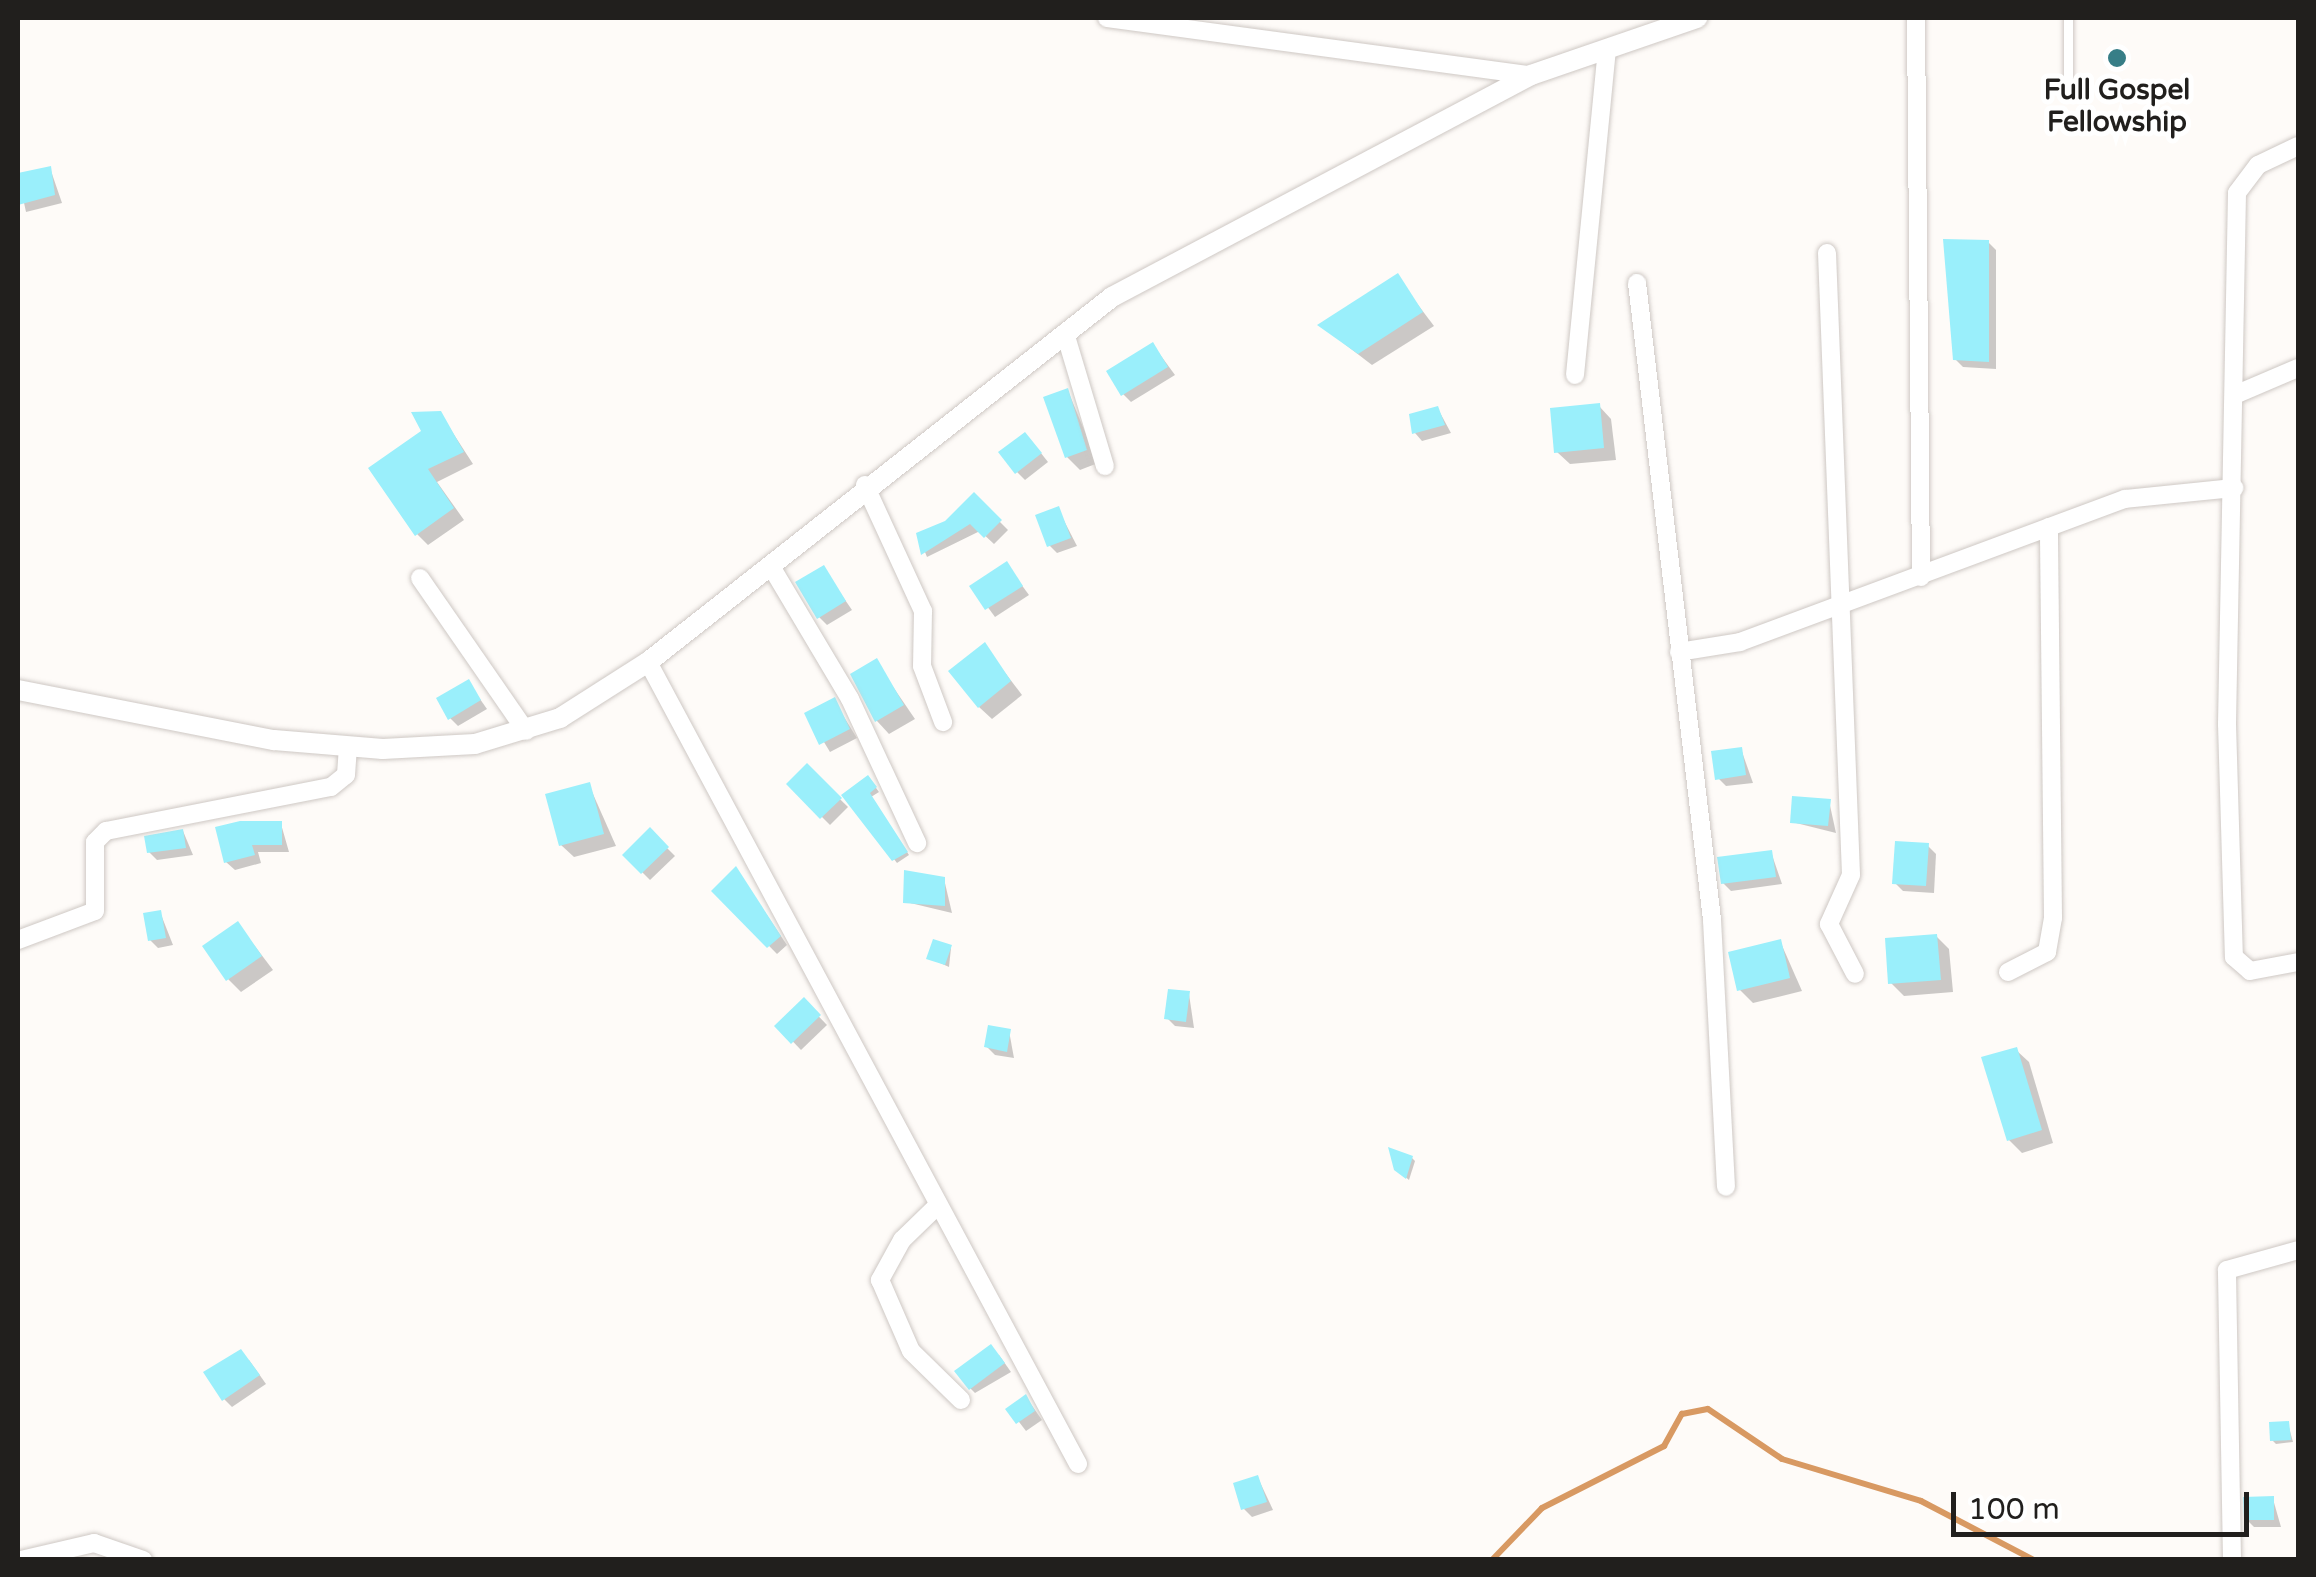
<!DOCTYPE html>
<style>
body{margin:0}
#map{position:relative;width:2316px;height:1577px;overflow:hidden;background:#fefbf8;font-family:"Varela Round",sans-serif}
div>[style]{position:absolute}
.shadow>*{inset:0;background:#0003}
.stream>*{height:6px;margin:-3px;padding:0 3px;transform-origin:3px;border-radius:3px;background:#d89962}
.building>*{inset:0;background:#9aeffb}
.roads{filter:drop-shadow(0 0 2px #cec8c4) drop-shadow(0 0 2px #cec8c4)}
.service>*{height:9px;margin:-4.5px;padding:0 4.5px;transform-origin:4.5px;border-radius:4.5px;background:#fff}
.minor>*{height:18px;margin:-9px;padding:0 9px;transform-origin:9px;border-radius:9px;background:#fff}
.tertiary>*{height:20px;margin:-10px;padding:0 10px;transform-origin:10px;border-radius:10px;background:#fff}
.dots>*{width:28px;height:28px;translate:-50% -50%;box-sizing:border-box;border:5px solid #fff;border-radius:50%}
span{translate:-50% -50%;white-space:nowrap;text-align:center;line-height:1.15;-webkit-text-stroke:10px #fff;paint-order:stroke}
.poi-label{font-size:28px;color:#211f1d;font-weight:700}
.frame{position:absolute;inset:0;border:20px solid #211f1d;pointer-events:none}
.scale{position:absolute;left:1951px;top:1492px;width:298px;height:45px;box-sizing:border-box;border:5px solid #211f1d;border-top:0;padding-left:12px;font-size:30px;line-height:35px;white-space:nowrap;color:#211f1d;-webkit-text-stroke:8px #fff;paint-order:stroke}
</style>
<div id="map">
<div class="shadow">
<i style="clip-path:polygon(50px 168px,62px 203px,26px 212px,18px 175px)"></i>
<i style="clip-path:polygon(1988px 242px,1996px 250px,1996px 369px,1963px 367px,1955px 359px)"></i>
<i style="clip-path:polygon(1397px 277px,1434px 326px,1372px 365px,1321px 326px)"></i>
<i style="clip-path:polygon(1153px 345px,1175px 375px,1131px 402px,1123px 394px)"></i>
<i style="clip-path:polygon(1068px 391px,1098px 463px,1080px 470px,1067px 457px)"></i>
<i style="clip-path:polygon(1599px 406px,1611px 419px,1616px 460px,1570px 464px,1557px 452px)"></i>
<i style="clip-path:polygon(1438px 409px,1451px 433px,1422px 441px,1415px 433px)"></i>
<i style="clip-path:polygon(440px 413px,473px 464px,437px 482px,464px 520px,428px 545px,417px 534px,424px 432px)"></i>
<i style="clip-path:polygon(1033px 443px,1048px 462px,1025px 480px,1017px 472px)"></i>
<i style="clip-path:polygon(974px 496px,1008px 530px,994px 544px,980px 531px,927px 557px,918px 535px,947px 523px)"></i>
<i style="clip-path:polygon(1058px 509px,1077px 546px,1057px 553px,1049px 545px)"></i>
<i style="clip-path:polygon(1007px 565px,1029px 595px,995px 617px,973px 587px)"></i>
<i style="clip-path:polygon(823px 568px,852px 610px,827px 625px,819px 617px)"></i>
<i style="clip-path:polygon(984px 645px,1022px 695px,992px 719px,979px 707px)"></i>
<i style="clip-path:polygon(876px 662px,915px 719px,889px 734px,877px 721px)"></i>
<i style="clip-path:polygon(468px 682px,487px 709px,458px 726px,450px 718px)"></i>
<i style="clip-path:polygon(834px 701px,857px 738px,830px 752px,807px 714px)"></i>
<i style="clip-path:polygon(1741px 749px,1753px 783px,1726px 786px,1718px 778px)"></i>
<i style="clip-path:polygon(807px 767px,848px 807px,830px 825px,789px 784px)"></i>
<i style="clip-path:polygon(871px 781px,879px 792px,871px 797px,909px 855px,897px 863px,845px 796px)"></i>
<i style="clip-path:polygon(589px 785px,616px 846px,574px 857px,561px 845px)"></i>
<i style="clip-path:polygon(1829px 801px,1836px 833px,1792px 822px)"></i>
<i style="clip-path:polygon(281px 824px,289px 852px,258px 852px,261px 863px,235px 870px,226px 862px)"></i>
<i style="clip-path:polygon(183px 831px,193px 855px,157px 860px,149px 852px)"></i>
<i style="clip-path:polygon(650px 831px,675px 856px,650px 880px,625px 855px)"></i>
<i style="clip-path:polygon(1928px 846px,1936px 854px,1934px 893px,1903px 891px,1895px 883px)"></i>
<i style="clip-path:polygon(1771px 852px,1782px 884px,1731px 891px,1723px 883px)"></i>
<i style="clip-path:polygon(736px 869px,787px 945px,777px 954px,715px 891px)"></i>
<i style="clip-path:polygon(944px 879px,952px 913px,906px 902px)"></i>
<i style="clip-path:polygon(160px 912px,173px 945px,158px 948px,150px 940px)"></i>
<i style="clip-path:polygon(238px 924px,273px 970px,241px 992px,228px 979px)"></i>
<i style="clip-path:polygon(1936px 936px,1949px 949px,1953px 992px,1904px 996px,1891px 983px)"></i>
<i style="clip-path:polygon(1780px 941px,1802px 991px,1753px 1003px,1740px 990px)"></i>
<i style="clip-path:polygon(951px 948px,949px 967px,929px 958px)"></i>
<i style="clip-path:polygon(1189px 994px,1194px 1028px,1175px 1026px,1167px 1018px)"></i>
<i style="clip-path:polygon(804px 1001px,827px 1025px,801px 1050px,778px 1026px)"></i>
<i style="clip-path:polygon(1009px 1031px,1014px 1058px,995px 1055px,987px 1047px)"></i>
<i style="clip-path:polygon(2016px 1050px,2029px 1062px,2053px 1143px,2022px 1153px,2009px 1140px)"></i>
<i style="clip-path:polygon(1412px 1158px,1415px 1161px,1409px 1180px,1396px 1169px)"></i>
<i style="clip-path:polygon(999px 1355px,1011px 1372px,975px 1393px,967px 1385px)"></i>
<i style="clip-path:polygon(249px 1360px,266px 1384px,232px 1407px,224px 1399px)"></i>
<i style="clip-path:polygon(1026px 1397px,1042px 1420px,1026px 1431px,1009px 1409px)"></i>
<i style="clip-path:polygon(2288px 1424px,2293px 1442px,2276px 1444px,2272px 1440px)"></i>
<i style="clip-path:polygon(1258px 1478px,1273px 1510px,1252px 1517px,1244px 1509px)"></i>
<i style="clip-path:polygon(2273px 1499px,2281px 1527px,2254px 1527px,2246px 1519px)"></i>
</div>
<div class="stream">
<i style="left:1492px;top:1560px;width:72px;rotate:-46.1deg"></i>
<i style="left:1542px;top:1508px;width:137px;rotate:-26.9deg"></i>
<i style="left:1664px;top:1446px;width:37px;rotate:-61deg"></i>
<i style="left:1682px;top:1414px;width:26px;rotate:-11deg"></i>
<i style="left:1708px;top:1409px;width:89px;rotate:34deg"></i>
<i style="left:1782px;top:1459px;width:145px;rotate:16.8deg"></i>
<i style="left:1921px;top:1501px;width:127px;rotate:27.6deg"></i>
</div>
<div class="building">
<i style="clip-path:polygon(51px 166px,55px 195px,18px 205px,18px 173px)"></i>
<i style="clip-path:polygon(1943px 239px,1989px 240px,1989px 362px,1953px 360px)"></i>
<i style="clip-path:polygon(1398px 273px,1423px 312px,1358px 354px,1317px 325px)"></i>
<i style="clip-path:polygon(1153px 342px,1168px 367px,1121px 396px,1106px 371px)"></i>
<i style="clip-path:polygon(1068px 388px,1087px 450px,1065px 458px,1043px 397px)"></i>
<i style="clip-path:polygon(1600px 403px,1604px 448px,1554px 453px,1550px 408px)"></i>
<i style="clip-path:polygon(1438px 406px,1445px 425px,1412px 434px,1409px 414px)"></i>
<i style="clip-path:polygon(441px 411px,464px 452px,428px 469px,454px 508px,415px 536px,368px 468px,421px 431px,411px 412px)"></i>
<i style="clip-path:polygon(1025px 432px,1042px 453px,1015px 474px,998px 452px)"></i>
<i style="clip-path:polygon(974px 492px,1002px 520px,984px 538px,970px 524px,921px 555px,916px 533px,945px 521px)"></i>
<i style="clip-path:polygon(1059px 506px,1071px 538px,1047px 547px,1035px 515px)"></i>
<i style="clip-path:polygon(1007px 561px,1023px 586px,985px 610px,969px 586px)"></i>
<i style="clip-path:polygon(824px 565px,846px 601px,817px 619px,795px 582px)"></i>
<i style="clip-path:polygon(985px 642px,1011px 681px,978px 708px,948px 671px)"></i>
<i style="clip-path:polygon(877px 658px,904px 705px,875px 722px,850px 674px)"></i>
<i style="clip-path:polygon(469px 679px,481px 700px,448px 720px,436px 698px)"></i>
<i style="clip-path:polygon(835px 697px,850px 729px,819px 745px,804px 713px)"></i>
<i style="clip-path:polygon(1742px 747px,1746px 775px,1715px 780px,1711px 751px)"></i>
<i style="clip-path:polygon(807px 763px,842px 798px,820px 819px,786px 784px)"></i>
<i style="clip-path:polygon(868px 775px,877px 787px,870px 793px,908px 852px,892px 861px,841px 795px)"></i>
<i style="clip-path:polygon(590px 782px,604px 834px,559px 846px,545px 794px)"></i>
<i style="clip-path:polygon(1792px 796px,1831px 799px,1828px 826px,1790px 823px)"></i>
<i style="clip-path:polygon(240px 821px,282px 821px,282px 845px,252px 845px,255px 855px,224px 863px,215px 827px)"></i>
<i style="clip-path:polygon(650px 827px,669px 847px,641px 874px,622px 855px)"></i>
<i style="clip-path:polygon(183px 829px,186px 848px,147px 853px,144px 836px)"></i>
<i style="clip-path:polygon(1895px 841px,1929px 843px,1926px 886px,1892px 884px)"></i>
<i style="clip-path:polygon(1772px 850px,1776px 877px,1721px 884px,1717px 857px)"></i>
<i style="clip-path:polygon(736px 866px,781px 936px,767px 948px,711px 891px)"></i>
<i style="clip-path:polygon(904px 870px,945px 877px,945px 906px,903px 903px)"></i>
<i style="clip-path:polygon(161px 910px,166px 938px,148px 941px,143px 913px)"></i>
<i style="clip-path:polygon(238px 921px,262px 956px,226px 981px,202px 946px)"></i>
<i style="clip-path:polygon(1937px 934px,1941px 980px,1888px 984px,1885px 938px)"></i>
<i style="clip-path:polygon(933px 939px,952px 945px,945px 965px,926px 959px)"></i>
<i style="clip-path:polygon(1781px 939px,1790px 978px,1737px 991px,1728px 952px)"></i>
<i style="clip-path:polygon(1168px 989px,1190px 991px,1186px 1022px,1164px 1019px)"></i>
<i style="clip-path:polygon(804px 997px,821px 1015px,791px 1044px,774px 1026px)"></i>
<i style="clip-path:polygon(988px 1025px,1011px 1029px,1007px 1052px,984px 1047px)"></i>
<i style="clip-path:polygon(2017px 1047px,2042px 1130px,2007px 1141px,1981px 1057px)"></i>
<i style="clip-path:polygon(1388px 1147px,1413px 1156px,1406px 1179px,1394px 1170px)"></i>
<i style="clip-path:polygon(991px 1344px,1005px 1363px,969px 1390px,954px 1371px)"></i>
<i style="clip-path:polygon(241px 1349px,260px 1375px,222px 1401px,203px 1372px)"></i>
<i style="clip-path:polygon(1026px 1394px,1035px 1411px,1016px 1424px,1005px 1409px)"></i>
<i style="clip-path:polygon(2289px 1421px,2291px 1440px,2270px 1441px,2269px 1422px)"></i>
<i style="clip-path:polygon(1258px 1475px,1267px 1502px,1241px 1510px,1233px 1483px)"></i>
<i style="clip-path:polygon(2274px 1496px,2274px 1520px,2244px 1520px,2243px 1497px)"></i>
</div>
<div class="roads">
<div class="service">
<i style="left:2068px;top:77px;width:59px;rotate:-90deg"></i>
</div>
<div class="minor">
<i style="left:1107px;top:18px;width:428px;rotate:7.7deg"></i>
<i style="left:1916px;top:18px;width:559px;rotate:89.49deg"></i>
<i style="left:2298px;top:146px;width:44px;rotate:154.6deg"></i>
<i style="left:2258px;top:165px;width:35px;rotate:127deg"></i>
<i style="left:2237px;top:193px;width:531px;rotate:91.08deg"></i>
<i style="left:2227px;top:724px;width:233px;rotate:88.3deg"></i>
<i style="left:2234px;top:957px;width:21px;rotate:41deg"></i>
<i style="left:2250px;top:971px;width:49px;rotate:-10.6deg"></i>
<i style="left:1827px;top:253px;width:622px;rotate:87.79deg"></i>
<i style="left:1851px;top:875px;width:54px;rotate:114.2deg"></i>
<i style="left:1829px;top:924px;width:56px;rotate:62.5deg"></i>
<i style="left:1637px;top:283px;width:641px;rotate:83.28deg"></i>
<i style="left:1712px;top:920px;width:267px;rotate:87deg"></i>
<i style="left:1065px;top:333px;width:139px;rotate:73.3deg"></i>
<i style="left:1575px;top:375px;width:327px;rotate:-84.4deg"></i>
<i style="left:2237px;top:394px;width:66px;rotate:-23.1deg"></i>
<i style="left:865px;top:485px;width:139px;rotate:65.3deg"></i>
<i style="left:923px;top:611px;width:55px;rotate:91deg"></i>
<i style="left:922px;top:666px;width:60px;rotate:69.4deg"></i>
<i style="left:772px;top:568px;width:152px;rotate:59.2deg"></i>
<i style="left:850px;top:699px;width:159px;rotate:65deg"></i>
<i style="left:420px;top:578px;width:186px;rotate:55.3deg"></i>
<i style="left:1679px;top:652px;width:62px;rotate:-9.3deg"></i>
<i style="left:1740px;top:642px;width:411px;rotate:-20.4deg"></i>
<i style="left:2125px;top:499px;width:110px;rotate:-5.8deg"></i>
<i style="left:648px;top:662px;width:910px;rotate:61.8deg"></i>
<i style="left:18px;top:940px;width:82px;rotate:-20.6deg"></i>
<i style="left:95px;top:911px;width:69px;rotate:-90deg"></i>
<i style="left:95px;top:842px;width:16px;rotate:-45deg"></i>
<i style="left:106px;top:831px;width:229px;rotate:-11.1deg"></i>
<i style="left:331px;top:787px;width:19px;rotate:-39deg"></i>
<i style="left:346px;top:775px;width:29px;rotate:-86deg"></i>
<i style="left:2008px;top:972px;width:44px;rotate:-27.1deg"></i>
<i style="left:2047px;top:952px;width:35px;rotate:-80deg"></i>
<i style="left:2053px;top:918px;width:391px;rotate:-90.6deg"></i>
<i style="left:936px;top:1207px;width:47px;rotate:135.9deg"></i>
<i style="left:902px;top:1240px;width:46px;rotate:118.8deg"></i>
<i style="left:880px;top:1280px;width:77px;rotate:66.4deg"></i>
<i style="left:911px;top:1351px;width:70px;rotate:44.4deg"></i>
<i style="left:21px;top:1560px;width:75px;rotate:-13.1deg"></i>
<i style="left:94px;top:1543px;width:52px;rotate:19.1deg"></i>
<i style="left:2232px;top:1560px;width:290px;rotate:-91deg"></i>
<i style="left:2227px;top:1270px;width:74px;rotate:-15.7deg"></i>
</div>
<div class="tertiary">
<i style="left:18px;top:690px;width:261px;rotate:11.1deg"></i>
<i style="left:274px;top:740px;width:109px;rotate:4.7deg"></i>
<i style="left:383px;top:749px;width:92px;rotate:-3.1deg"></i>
<i style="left:475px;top:744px;width:89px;rotate:-17deg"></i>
<i style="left:560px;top:718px;width:104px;rotate:-32.5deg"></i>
<i style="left:648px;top:662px;width:590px;rotate:-38.19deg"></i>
<i style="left:1112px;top:297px;width:474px;rotate:-27.9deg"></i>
<i style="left:1531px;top:75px;width:176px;rotate:-19deg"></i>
</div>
</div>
<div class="dots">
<i style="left:2117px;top:58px;background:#377e87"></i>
</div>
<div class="poi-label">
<span style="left:2117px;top:106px">Full Gospel<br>Fellowship</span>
</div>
<div class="frame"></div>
<div class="scale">100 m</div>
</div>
